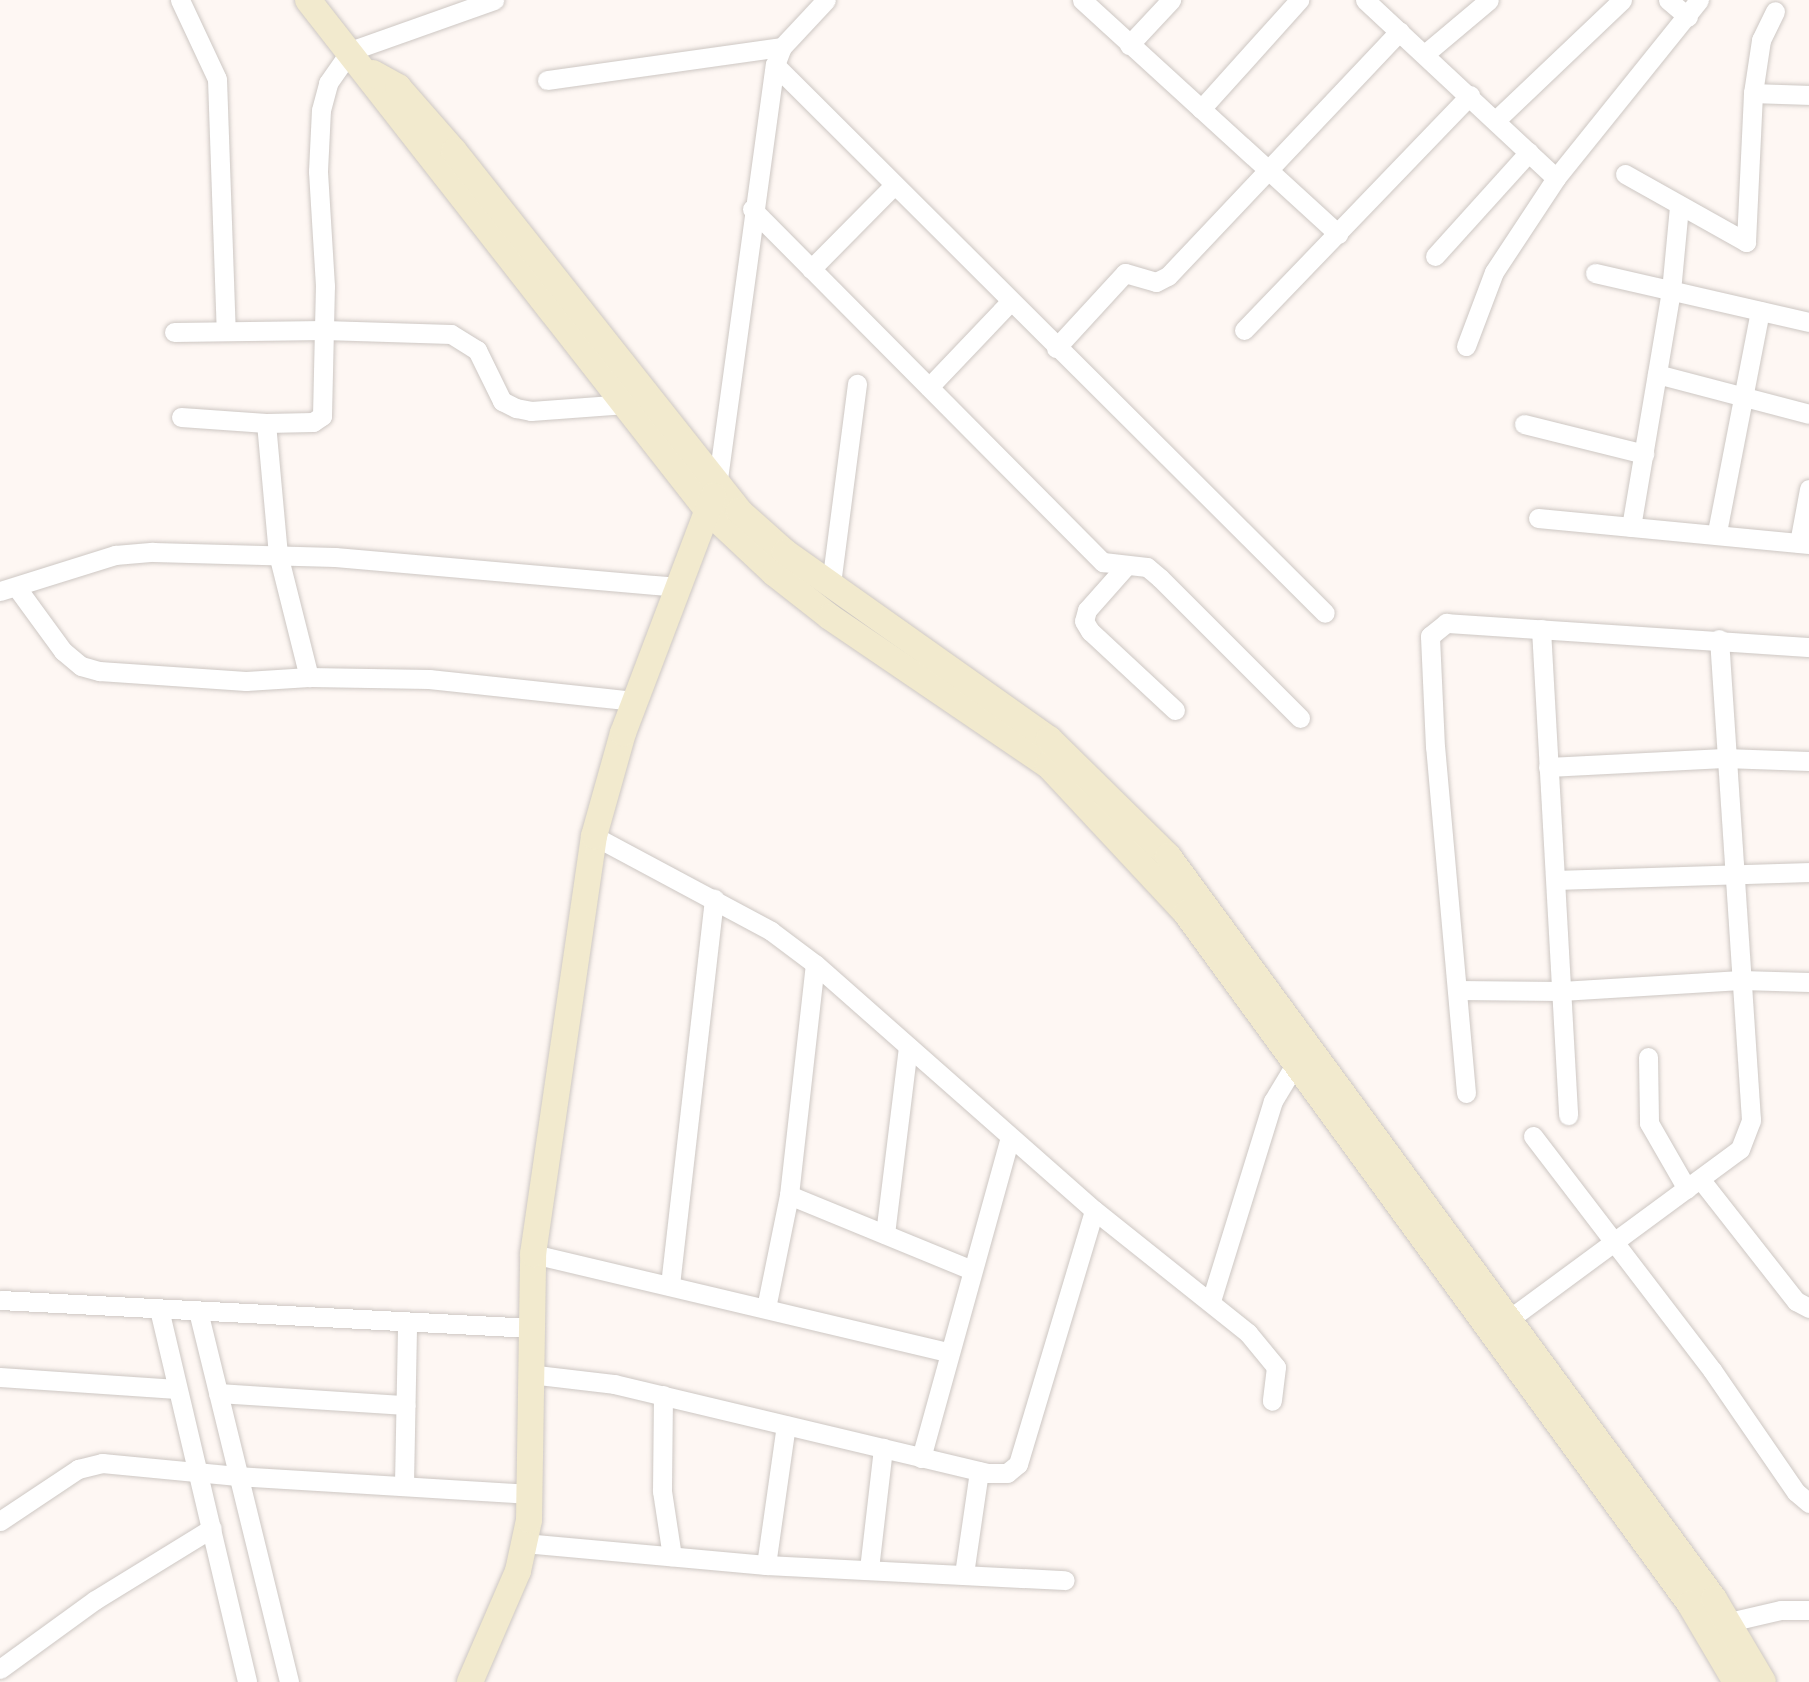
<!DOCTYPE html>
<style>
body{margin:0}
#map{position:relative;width:1809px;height:1682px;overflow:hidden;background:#fef7f3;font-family:"PT Serif",serif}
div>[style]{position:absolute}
.roads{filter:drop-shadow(0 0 2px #cdc7c3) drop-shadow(0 0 2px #cdc7c3)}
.street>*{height:19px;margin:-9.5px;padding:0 9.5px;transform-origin:9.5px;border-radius:9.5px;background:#fff}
.secondary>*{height:26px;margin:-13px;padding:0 13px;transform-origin:13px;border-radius:13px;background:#f2eace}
span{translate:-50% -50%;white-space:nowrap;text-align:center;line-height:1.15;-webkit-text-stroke:5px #fef7f3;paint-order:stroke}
</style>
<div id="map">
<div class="roads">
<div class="street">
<i style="left:180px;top:0;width:87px;rotate:64.9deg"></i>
<i style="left:217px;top:79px;width:252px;rotate:88deg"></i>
<i style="left:1082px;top:0;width:347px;rotate:42.4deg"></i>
<i style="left:1365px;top:0;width:261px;rotate:43deg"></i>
<i style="left:1668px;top:0;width:26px;rotate:40deg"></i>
<i style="left:1129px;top:45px;width:62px;rotate:-47deg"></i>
<i style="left:1426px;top:53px;width:82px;rotate:-40.1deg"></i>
<i style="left:775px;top:65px;width:776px;rotate:44.9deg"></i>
<i style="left:547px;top:80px;width:237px;rotate:-8deg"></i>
<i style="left:1753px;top:93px;width:56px;rotate:2deg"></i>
<i style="left:1201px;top:109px;width:147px;rotate:-48deg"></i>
<i style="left:1496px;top:120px;width:174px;rotate:-43.6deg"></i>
<i style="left:1625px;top:174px;width:139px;rotate:29.3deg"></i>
<i style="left:1746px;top:242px;width:149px;rotate:-87.3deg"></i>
<i style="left:1753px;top:93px;width:54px;rotate:-81.4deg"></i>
<i style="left:1761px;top:40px;width:32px;rotate:-64deg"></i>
<i style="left:752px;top:209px;width:498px;rotate:45.2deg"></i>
<i style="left:1103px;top:562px;width:44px;rotate:6.5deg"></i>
<i style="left:1147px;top:567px;width:17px;rotate:40deg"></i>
<i style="left:1160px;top:578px;width:198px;rotate:45deg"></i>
<i style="left:1435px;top:256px;width:140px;rotate:-47.9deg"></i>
<i style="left:811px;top:269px;width:118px;rotate:-45.3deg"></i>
<i style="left:1595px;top:273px;width:220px;rotate:12.9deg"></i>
<i style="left:1244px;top:330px;width:326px;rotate:-46.1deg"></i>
<i style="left:174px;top:332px;width:150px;rotate:-0.8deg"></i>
<i style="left:324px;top:330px;width:127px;rotate:1.8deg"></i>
<i style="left:451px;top:334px;width:31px;rotate:32deg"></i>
<i style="left:477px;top:350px;width:57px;rotate:63.9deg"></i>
<i style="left:502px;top:401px;width:16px;rotate:27deg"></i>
<i style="left:516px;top:408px;width:15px;rotate:11deg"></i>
<i style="left:531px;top:411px;width:95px;rotate:-4.2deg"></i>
<i style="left:1466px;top:346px;width:79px;rotate:-69.3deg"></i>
<i style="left:1494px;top:272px;width:113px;rotate:-56.6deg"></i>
<i style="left:1556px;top:178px;width:228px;rotate:-51.2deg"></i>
<i style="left:1056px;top:348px;width:102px;rotate:-47.4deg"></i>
<i style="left:1125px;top:273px;width:32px;rotate:16deg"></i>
<i style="left:1156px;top:282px;width:13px;rotate:-27deg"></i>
<i style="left:1168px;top:276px;width:337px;rotate:-46.6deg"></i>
<i style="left:1657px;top:374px;width:157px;rotate:14.7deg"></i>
<i style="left:929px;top:387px;width:117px;rotate:-46.4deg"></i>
<i style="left:181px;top:417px;width:85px;rotate:4deg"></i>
<i style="left:266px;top:423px;width:47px;rotate:-1.2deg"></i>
<i style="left:313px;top:422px;width:11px;rotate:-34deg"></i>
<i style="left:322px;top:416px;width:130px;rotate:-88.7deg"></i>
<i style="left:325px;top:286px;width:115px;rotate:-93.5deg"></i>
<i style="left:318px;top:171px;width:61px;rotate:-87.2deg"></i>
<i style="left:321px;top:110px;width:28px;rotate:-75deg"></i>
<i style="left:328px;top:83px;width:39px;rotate:-55deg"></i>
<i style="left:350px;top:51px;width:153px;rotate:-19.5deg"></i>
<i style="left:266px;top:423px;width:132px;rotate:84.8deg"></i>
<i style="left:278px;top:554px;width:127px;rotate:75.9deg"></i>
<i style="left:1524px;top:424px;width:124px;rotate:14deg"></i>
<i style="left:717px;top:486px;width:425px;rotate:-82.2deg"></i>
<i style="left:775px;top:65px;width:19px;rotate:-69deg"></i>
<i style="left:782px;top:47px;width:64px;rotate:-46.9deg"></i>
<i style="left:1538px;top:518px;width:272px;rotate:5.5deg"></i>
<i style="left:1631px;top:527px;width:239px;rotate:-80.4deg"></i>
<i style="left:1671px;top:291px;width:84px;rotate:-84.6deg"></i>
<i style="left:1717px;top:532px;width:225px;rotate:-79deg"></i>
<i style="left:1799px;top:543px;width:55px;rotate:-79.5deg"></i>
<i style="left:1127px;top:565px;width:60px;rotate:131.6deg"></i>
<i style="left:1087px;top:610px;width:11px;rotate:105deg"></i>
<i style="left:1084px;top:621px;width:12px;rotate:59deg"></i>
<i style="left:1090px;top:631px;width:116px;rotate:42.9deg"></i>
<i style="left:831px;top:584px;width:202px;rotate:-82.6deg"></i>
<i style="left:17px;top:588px;width:78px;rotate:53.9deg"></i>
<i style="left:63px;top:651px;width:23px;rotate:40deg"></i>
<i style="left:81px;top:666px;width:19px;rotate:16deg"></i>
<i style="left:99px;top:671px;width:147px;rotate:3.9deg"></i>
<i style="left:246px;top:681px;width:63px;rotate:-3.6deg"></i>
<i style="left:309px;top:677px;width:120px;rotate:1deg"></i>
<i style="left:429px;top:679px;width:208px;rotate:6.1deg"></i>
<i style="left:0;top:591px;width:121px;rotate:-17.4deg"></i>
<i style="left:115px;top:555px;width:38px;rotate:-5deg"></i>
<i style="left:153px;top:552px;width:182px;rotate:1.6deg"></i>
<i style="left:335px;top:557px;width:345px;rotate:5deg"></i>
<i style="left:1541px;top:629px;width:487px;rotate:86.8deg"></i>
<i style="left:1548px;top:767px;width:176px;rotate:-2.9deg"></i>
<i style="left:1724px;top:758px;width:85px;rotate:2deg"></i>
<i style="left:594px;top:836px;width:201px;rotate:28.2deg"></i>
<i style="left:771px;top:931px;width:55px;rotate:36.9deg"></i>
<i style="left:815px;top:964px;width:372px;rotate:41.4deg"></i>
<i style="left:1094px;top:1210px;width:197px;rotate:38.6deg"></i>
<i style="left:1248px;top:1333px;width:44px;rotate:50.5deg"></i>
<i style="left:1276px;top:1367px;width:34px;rotate:97deg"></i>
<i style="left:1556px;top:880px;width:253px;rotate:-1.8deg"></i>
<i style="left:1457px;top:990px;width:104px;rotate:0.6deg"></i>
<i style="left:1561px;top:991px;width:180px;rotate:-3.5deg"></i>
<i style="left:1741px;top:980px;width:68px;rotate:1.7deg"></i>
<i style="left:1648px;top:1057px;width:66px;rotate:89.1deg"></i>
<i style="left:1649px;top:1123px;width:76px;rotate:60.1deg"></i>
<i style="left:1466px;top:1093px;width:347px;rotate:-95.1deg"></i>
<i style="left:1435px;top:747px;width:111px;rotate:-92.6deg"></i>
<i style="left:1430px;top:636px;width:21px;rotate:-39deg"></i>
<i style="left:1446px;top:623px;width:364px;rotate:3.8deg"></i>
<i style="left:1533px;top:1136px;width:295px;rotate:52.6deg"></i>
<i style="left:1712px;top:1370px;width:148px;rotate:55.5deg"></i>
<i style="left:1796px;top:1492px;width:17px;rotate:40deg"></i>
<i style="left:1701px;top:1180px;width:154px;rotate:51.9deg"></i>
<i style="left:1796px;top:1301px;width:15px;rotate:28deg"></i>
<i style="left:789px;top:1195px;width:198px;rotate:22.3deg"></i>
<i style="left:885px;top:1234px;width:189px;rotate:-83deg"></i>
<i style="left:533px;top:1254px;width:427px;rotate:13.3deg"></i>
<i style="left:670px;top:1285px;width:389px;rotate:-83.5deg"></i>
<i style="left:0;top:1300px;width:534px;rotate:3.01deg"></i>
<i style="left:1211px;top:1301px;width:209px;rotate:-72.8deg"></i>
<i style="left:1273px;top:1101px;width:56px;rotate:-58.9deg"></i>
<i style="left:766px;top:1308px;width:115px;rotate:-78.5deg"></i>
<i style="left:789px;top:1195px;width:232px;rotate:-83.6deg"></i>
<i style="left:159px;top:1309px;width:383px;rotate:76.7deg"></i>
<i style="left:198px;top:1311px;width:382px;rotate:76.2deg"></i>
<i style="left:1508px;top:1320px;width:288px;rotate:-36.4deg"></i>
<i style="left:1740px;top:1149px;width:31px;rotate:-69deg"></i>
<i style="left:1751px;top:1120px;width:482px;rotate:-93.8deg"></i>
<i style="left:529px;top:1374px;width:86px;rotate:6.7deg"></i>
<i style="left:614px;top:1384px;width:384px;rotate:13.4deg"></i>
<i style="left:988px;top:1473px;width:19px"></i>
<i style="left:1007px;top:1473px;width:14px;rotate:-39deg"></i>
<i style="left:1018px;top:1464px;width:265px;rotate:-73.3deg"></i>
<i style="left:0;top:1377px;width:177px;rotate:3.9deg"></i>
<i style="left:218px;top:1393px;width:188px;rotate:3.7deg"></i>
<i style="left:663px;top:1395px;width:96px;rotate:90.6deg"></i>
<i style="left:662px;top:1491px;width:66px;rotate:81.3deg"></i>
<i style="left:921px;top:1458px;width:333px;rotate:-74.5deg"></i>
<i style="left:404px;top:1484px;width:162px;rotate:-88.9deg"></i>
<i style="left:0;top:1521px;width:94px;rotate:-33.7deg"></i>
<i style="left:78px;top:1469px;width:25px;rotate:-14deg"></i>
<i style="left:102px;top:1463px;width:136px;rotate:5.5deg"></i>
<i style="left:237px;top:1476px;width:293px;rotate:3.5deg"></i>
<i style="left:524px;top:1543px;width:243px;rotate:5.2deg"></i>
<i style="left:766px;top:1565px;width:299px;rotate:2.9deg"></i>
<i style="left:766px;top:1565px;width:141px;rotate:-81.9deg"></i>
<i style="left:869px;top:1569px;width:122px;rotate:-83.4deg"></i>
<i style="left:964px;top:1574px;width:104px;rotate:-81.7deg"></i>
<i style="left:1729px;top:1622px;width:53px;rotate:-13deg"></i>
<i style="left:1781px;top:1610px;width:28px"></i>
<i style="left:0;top:1669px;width:117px;rotate:-36deg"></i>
<i style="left:95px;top:1600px;width:137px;rotate:-31.6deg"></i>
</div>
<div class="secondary">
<i style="left:308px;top:0;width:649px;rotate:51.95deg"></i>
<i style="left:708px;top:511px;width:91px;rotate:43.2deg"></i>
<i style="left:774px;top:573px;width:71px;rotate:38.2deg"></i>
<i style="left:830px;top:617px;width:263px;rotate:34.2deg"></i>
<i style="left:1048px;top:765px;width:202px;rotate:47deg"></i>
<i style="left:1186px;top:913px;width:855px;rotate:53.89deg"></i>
<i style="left:1690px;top:1604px;width:91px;rotate:59.5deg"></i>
<i style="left:373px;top:73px;width:29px;rotate:29deg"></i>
<i style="left:398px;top:87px;width:85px;rotate:48.8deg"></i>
<i style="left:454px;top:151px;width:459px;rotate:51.6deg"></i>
<i style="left:739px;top:511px;width:62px;rotate:41.7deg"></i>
<i style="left:785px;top:552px;width:324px;rotate:35.3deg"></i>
<i style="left:1049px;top:739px;width:167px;rotate:44.5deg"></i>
<i style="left:1168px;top:856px;width:922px;rotate:53.69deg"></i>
<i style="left:1714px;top:1599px;width:96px;rotate:59.4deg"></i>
<i style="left:470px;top:1682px;width:121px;rotate:-66.6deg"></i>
<i style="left:518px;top:1571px;width:52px;rotate:-77.8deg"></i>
<i style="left:529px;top:1520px;width:266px;rotate:-89.1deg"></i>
<i style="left:533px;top:1254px;width:422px;rotate:-81.7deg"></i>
<i style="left:594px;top:836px;width:107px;rotate:-74.3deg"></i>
<i style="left:623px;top:733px;width:254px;rotate:-69.2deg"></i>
</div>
</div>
</div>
